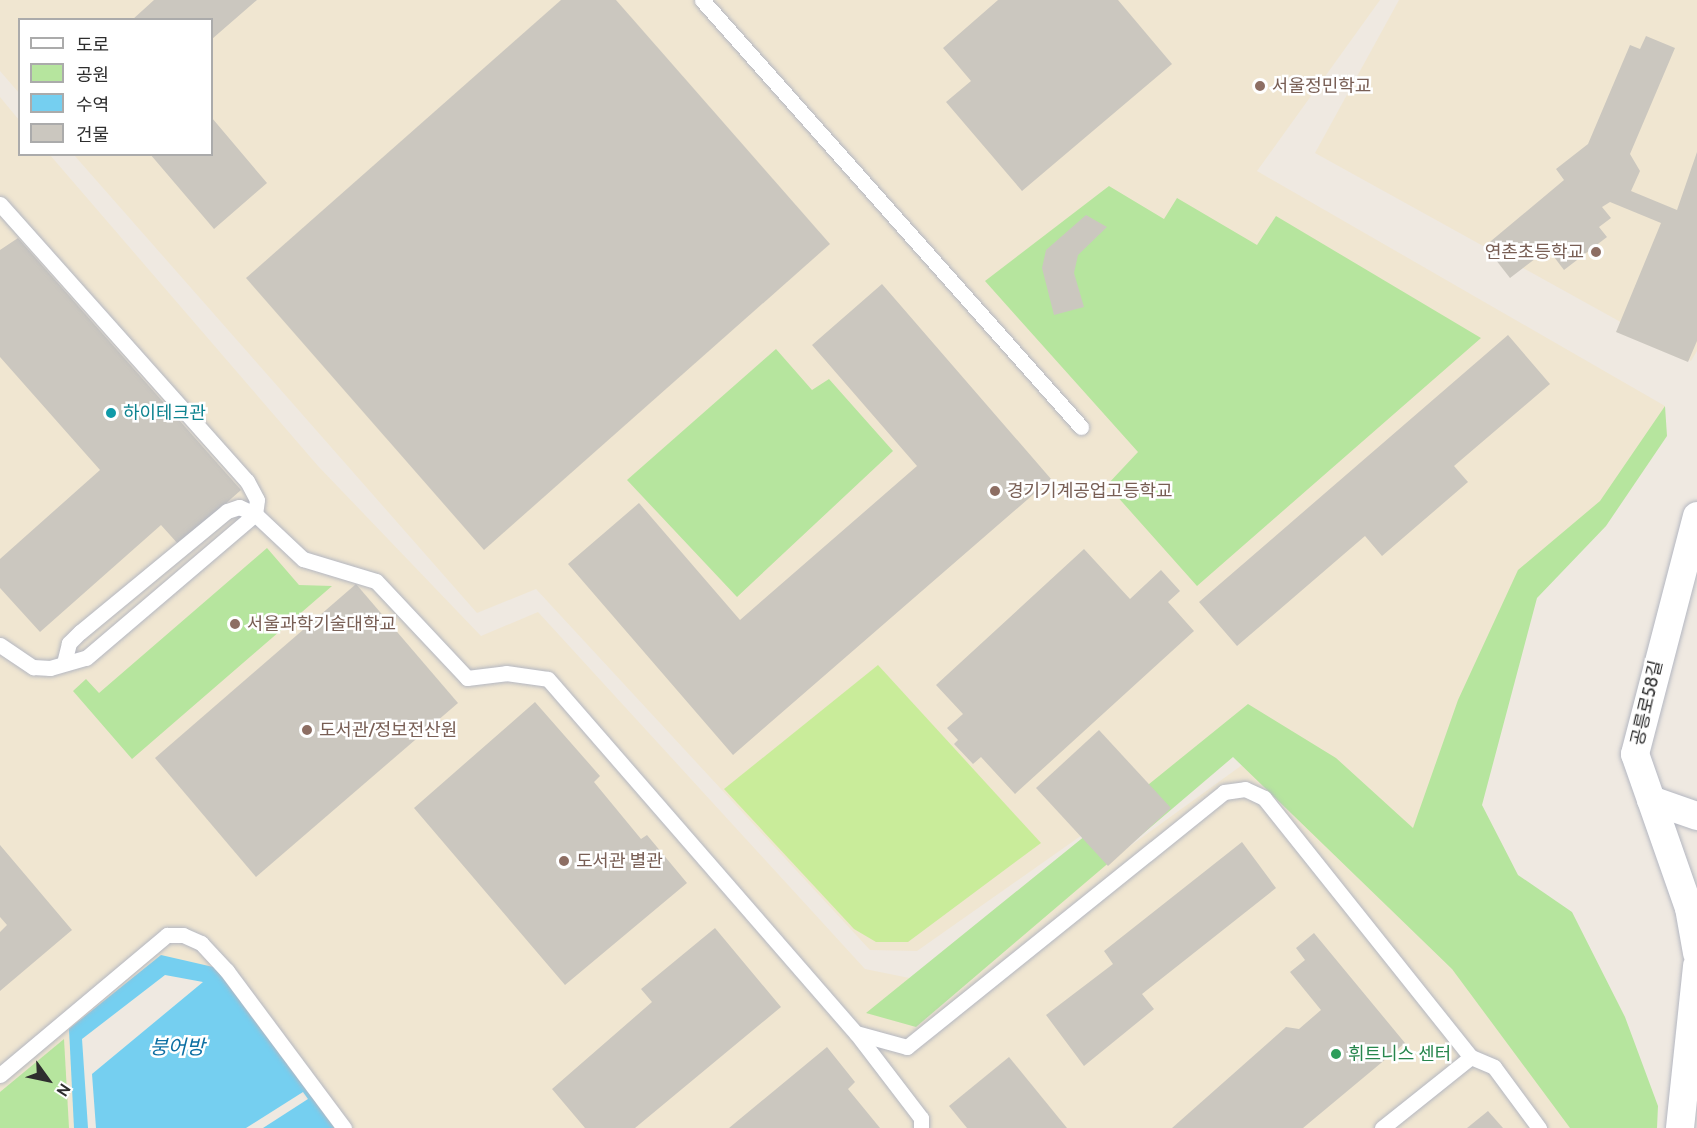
<!DOCTYPE html>
<meta charset="utf-8">
<style>
body{margin:0}
#map{position:relative;width:1697px;height:1128px;overflow:hidden;background:#efe9e1;font-family:Cabin,"Noto Sans KR",sans-serif}
div>[style]{position:absolute}
.education>*{inset:0;background:#f0e6d1}
.green>*{inset:0;background:#b6e59e}
.pitch>*{inset:0;background:#c9ec9a}
.water>*{inset:0;background:#75cff0}
.pier>*{inset:0;background:#efe9e1}
.building>*{inset:0;background:#cbc7bf}
.roads{filter:drop-shadow(0 0 2px #b4b7c1) drop-shadow(0 0 2px #b4b7c1)}
.service>*{height:15px;margin:-7.5px;padding:0 7.5px;transform-origin:7.5px;border-radius:7.5px;background:#fff}
.minor>*{height:28px;margin:-14px;padding:0 14px;transform-origin:14px;border-radius:14px;background:#fff}
.dots>*{width:16px;height:16px;translate:-50% -50%;box-sizing:border-box;border:3px solid #fff;border-radius:50%}
span{translate:-50% -50%;white-space:nowrap;text-align:center;line-height:1.15;-webkit-text-stroke:5px #fff;paint-order:stroke}
.education-label{font-size:18px;color:#785e54}
.left{translate:0 -50%;text-align:left}
.right{translate:-100% -50%;text-align:right}
.culture-label{font-size:18px;color:#0d838f}
.street-label{font-size:18px;color:#2e2e2e}
.leisure-label{font-size:18px;color:#27864d}
.water-label{font-size:20px;color:#0d6fa3;font-style:italic}
.legend{position:absolute;left:18px;top:18px;width:195px;height:138px;box-sizing:border-box;background:#fff;border:2px solid #ababab;margin:0;padding:8px 10px;list-style:none;font-size:18px;color:#2e2e2e}
.legend li{display:flex;align-items:center;gap:12px;height:30px}
.legend b{width:30px;border:2px solid #ababab}
.north{position:absolute;left:18px;top:1050px;width:60px;height:60px;-webkit-text-stroke:4px #fff;paint-order:stroke;rotate:123deg;font-size:16px;font-weight:700;line-height:24px;text-align:center;color:#2e2e2e}
.north::after{content:'';display:block;margin:auto;width:21px;height:27px;background:#2e2e2e;clip-path:polygon(50% 0,100% 100%,50% 72%,0 100%)}
</style>
<div id="map">
<div class="education">
<i style="clip-path:polygon(0 0,1380px 0,1257px 171px,1665px 406px,1643px 461px,1524px 594px,1427px 901px,1247px 719px,917px 951px,870px 950px,536px 589px,477px 613px,74px 155px,212px 154px,212px 20px,20px 20px,19px 93px,0 71px)"></i>
<i style="clip-path:polygon(1399px 0,1697px 0,1697px 351px,1691px 361px,1315px 153px)"></i>
<i style="clip-path:polygon(0 97px,19px 120px,20px 154px,50px 155px,318px 466px,481px 636px,538px 612px,865px 969px,939px 984px,1256px 755px,1615px 1128px,0 1128px)"></i>
</div>
<div class="green">
<i style="clip-path:polygon(1109px 186px,1164px 219px,1177px 198px,1257px 245px,1276px 216px,1481px 338px,1197px 586px,1107px 485px,1138px 452px,985px 281px)"></i>
<i style="clip-path:polygon(776px 349px,812px 390px,829px 379px,893px 451px,737px 597px,627px 480px)"></i>
<i style="clip-path:polygon(1665px 406px,1667px 436px,1606px 526px,1537px 598px,1482px 805px,1518px 875px,1572px 912px,1625px 1017px,1658px 1106px,1657px 1128px,1570px 1128px,1452px 969px,1233px 757px,916px 1027px,866px 1013px,1248px 704px,1336px 758px,1413px 828px,1458px 700px,1518px 570px,1600px 501px)"></i>
<i style="clip-path:polygon(267px 548px,299px 585px,332px 586px,132px 759px,73px 691px,86px 679px,99px 693px)"></i>
<i style="clip-path:polygon(64px 1039px,69px 1128px,0 1128px,0 1092px)"></i>
</div>
<div class="pitch">
<i style="clip-path:polygon(878px 665px,1041px 843px,908px 942px,876px 942px,854px 929px,724px 789px)"></i>
</div>
<div class="water">
<i style="clip-path:polygon(161px 955px,222px 969px,337px 1128px,74px 1128px,69px 1029px)"></i>
</div>
<div class="pier">
<i style="clip-path:polygon(165px 975px,203px 982px,92px 1074px,96px 1128px,88px 1128px,82px 1039px)"></i>
<i style="clip-path:polygon(303px 1092px,308px 1099px,263px 1128px,246px 1128px)"></i>
</div>
<div class="building">
<i style="clip-path:polygon(154px 0,257px 0,212px 39px,212px 20px,132px 20px)"></i>
<i style="clip-path:polygon(561px 0,616px 0,830px 244px,484px 550px,246px 278px)"></i>
<i style="clip-path:polygon(998px 0,1118px 0,1172px 64px,1022px 191px,946px 102px,971px 81px,943px 48px)"></i>
<i style="clip-path:polygon(1646px 36px,1675px 48px,1630px 154px,1640px 171px,1631px 191px,1677px 210px,1697px 152px,1697px 341px,1688px 362px,1616px 332px,1661px 223px,1610px 202px,1602px 207px,1611px 218px,1599px 227px,1607px 237px,1564px 270px,1548px 249px,1510px 278px,1485px 246px,1564px 180px,1556px 169px,1588px 144px,1630px 45px,1640px 49px)"></i>
<i style="clip-path:polygon(212px 118px,267px 183px,214px 229px,150px 154px,212px 154px)"></i>
<i style="clip-path:polygon(1086px 215px,1107px 227px,1078px 255px,1074px 273px,1084px 307px,1054px 315px,1042px 268px,1046px 250px)"></i>
<i style="clip-path:polygon(18px 238px,241px 490px,179px 545px,161px 525px,40px 632px,0 588px,0 559px,100px 470px,0 357px,0 250px)"></i>
<i style="clip-path:polygon(882px 284px,1051px 479px,733px 755px,568px 564px,639px 503px,740px 620px,917px 466px,812px 345px)"></i>
<i style="clip-path:polygon(1508px 335px,1550px 384px,1454px 466px,1468px 482px,1382px 556px,1365px 536px,1237px 646px,1199px 602px)"></i>
<i style="clip-path:polygon(1084px 549px,1130px 599px,1161px 570px,1180px 591px,1168px 602px,1194px 631px,1015px 794px,981px 757px,973px 764px,954px 744px,958px 740px,947px 728px,963px 714px,936px 685px)"></i>
<i style="clip-path:polygon(356px 584px,458px 703px,256px 877px,155px 758px)"></i>
<i style="clip-path:polygon(535px 702px,600px 776px,594px 782px,641px 839px,647px 835px,687px 883px,565px 985px,414px 808px)"></i>
<i style="clip-path:polygon(1099px 730px,1171px 808px,1108px 866px,1036px 788px)"></i>
<i style="clip-path:polygon(1242px 842px,1276px 888px,1142px 994px,1154px 1009px,1084px 1066px,1046px 1015px,1113px 964px,1104px 951px)"></i>
<i style="clip-path:polygon(0 845px,72px 930px,0 991px,0 932px,7px 925px,0 917px)"></i>
<i style="clip-path:polygon(715px 928px,781px 1007px,635px 1128px,585px 1128px,552px 1089px,652px 1002px,641px 989px)"></i>
<i style="clip-path:polygon(1314px 933px,1405px 1043px,1303px 1128px,1172px 1128px,1286px 1027px,1299px 1029px,1321px 1010px,1290px 972px,1305px 960px,1296px 948px)"></i>
<i style="clip-path:polygon(827px 1047px,855px 1082px,848px 1089px,880px 1128px,729px 1128px)"></i>
<i style="clip-path:polygon(1009px 1057px,1067px 1128px,967px 1128px,949px 1106px)"></i>
<i style="clip-path:polygon(1488px 1111px,1503px 1128px,1467px 1128px)"></i>
</div>
<div class="roads">
<div class="service">
<i style="left:702px;top:0;width:571px;rotate:48.41deg"></i>
<i style="left:0;top:204px;width:371px;rotate:48.3deg"></i>
<i style="left:247px;top:481px;width:21px;rotate:62deg"></i>
<i style="left:257px;top:500px;width:14px;rotate:98deg"></i>
<i style="left:255px;top:514px;width:66px;rotate:43.2deg"></i>
<i style="left:303px;top:559px;width:76px;rotate:16.8deg"></i>
<i style="left:376px;top:581px;width:133px;rotate:46.8deg"></i>
<i style="left:467px;top:678px;width:39px;rotate:-7deg"></i>
<i style="left:506px;top:673px;width:42px;rotate:8.1deg"></i>
<i style="left:548px;top:679px;width:469px;rotate:49deg"></i>
<i style="left:856px;top:1033px;width:107px;rotate:52.6deg"></i>
<i style="left:921px;top:1118px;width:10px;rotate:90deg"></i>
<i style="left:0;top:645px;width:40px;rotate:34deg"></i>
<i style="left:33px;top:667px;width:17px;rotate:3deg"></i>
<i style="left:50px;top:668px;width:37px;rotate:-16deg"></i>
<i style="left:86px;top:658px;width:222px;rotate:-40.4deg"></i>
<i style="left:255px;top:514px;width:17px;rotate:-156deg"></i>
<i style="left:239px;top:507px;width:13px;rotate:162deg"></i>
<i style="left:227px;top:511px;width:190px;rotate:140.5deg"></i>
<i style="left:80px;top:632px;width:16px;rotate:135deg"></i>
<i style="left:69px;top:643px;width:21px;rotate:104deg"></i>
<i style="left:856px;top:1033px;width:53px;rotate:15.4deg"></i>
<i style="left:907px;top:1047px;width:407px;rotate:-38.8deg"></i>
<i style="left:1224px;top:792px;width:21px;rotate:-8deg"></i>
<i style="left:1245px;top:789px;width:21px;rotate:25deg"></i>
<i style="left:1264px;top:798px;width:332px;rotate:51.4deg"></i>
<i style="left:1471px;top:1057px;width:114px;rotate:141.4deg"></i>
<i style="left:1471px;top:1057px;width:25px;rotate:23deg"></i>
<i style="left:1494px;top:1067px;width:76px;rotate:53.6deg"></i>
<i style="left:0;top:1075px;width:218px;rotate:-40deg"></i>
<i style="left:167px;top:935px;width:16px"></i>
<i style="left:183px;top:935px;width:20px;rotate:24deg"></i>
<i style="left:201px;top:943px;width:38px;rotate:47deg"></i>
<i style="left:227px;top:971px;width:196px;rotate:53.3deg"></i>
</div>
<div class="minor">
<i style="left:1697px;top:516px;width:246px;rotate:104.6deg"></i>
<i style="left:1635px;top:754px;width:163px;rotate:70.7deg"></i>
<i style="left:1689px;top:908px;width:46px;rotate:79.9deg"></i>
<i style="left:1651px;top:800px;width:49px;rotate:19.2deg"></i>
<i style="left:1680px;top:1128px;width:163px;rotate:-84deg"></i>
</div>
</div>
<div class="dots">
<i style="left:1260px;top:86px;background:#8d6e63"></i>
<i style="left:1596px;top:252px;background:#8d6e63"></i>
<i style="left:111px;top:413px;background:#0f9aa8"></i>
<i style="left:995px;top:491px;background:#8d6e63"></i>
<i style="left:235px;top:624px;background:#8d6e63"></i>
<i style="left:307px;top:730px;background:#8d6e63"></i>
<i style="left:564px;top:861px;background:#8d6e63"></i>
<i style="left:1336px;top:1054px;background:#2e9e5b"></i>
</div>
<div class="education-label">
<span class="left" style="left:1272px;top:86px">서울정민학교</span>
<span class="right" style="left:1584px;top:252px">연촌초등학교</span>
<span class="left" style="left:1007px;top:491px">경기기계공업고등학교</span>
<span class="left" style="left:247px;top:624px">서울과학기술대학교</span>
<span class="left" style="left:319px;top:730px">도서관/정보전산원</span>
<span class="left" style="left:576px;top:861px">도서관 별관</span>
</div>
<div class="culture-label">
<span class="left" style="left:123px;top:413px">하이테크관</span>
</div>
<div class="street-label">
<span style="left:1647px;top:703px;rotate:-77deg">공릉로58길</span>
</div>
<div class="leisure-label">
<span class="left" style="left:1348px;top:1054px">휘트니스 센터</span>
</div>
<div class="water-label">
<span style="left:177px;top:1047px">붕어방</span>
</div>
<ul class="legend">
<li><b style="height:8px;background:#fff"></b>도로</li>
<li><b style="height:16px;background:#b6e59e"></b>공원</li>
<li><b style="height:16px;background:#75cff0"></b>수역</li>
<li><b style="height:16px;background:#cbc7bf"></b>건물</li>
</ul>
<div class="north">N</div>
</div>
